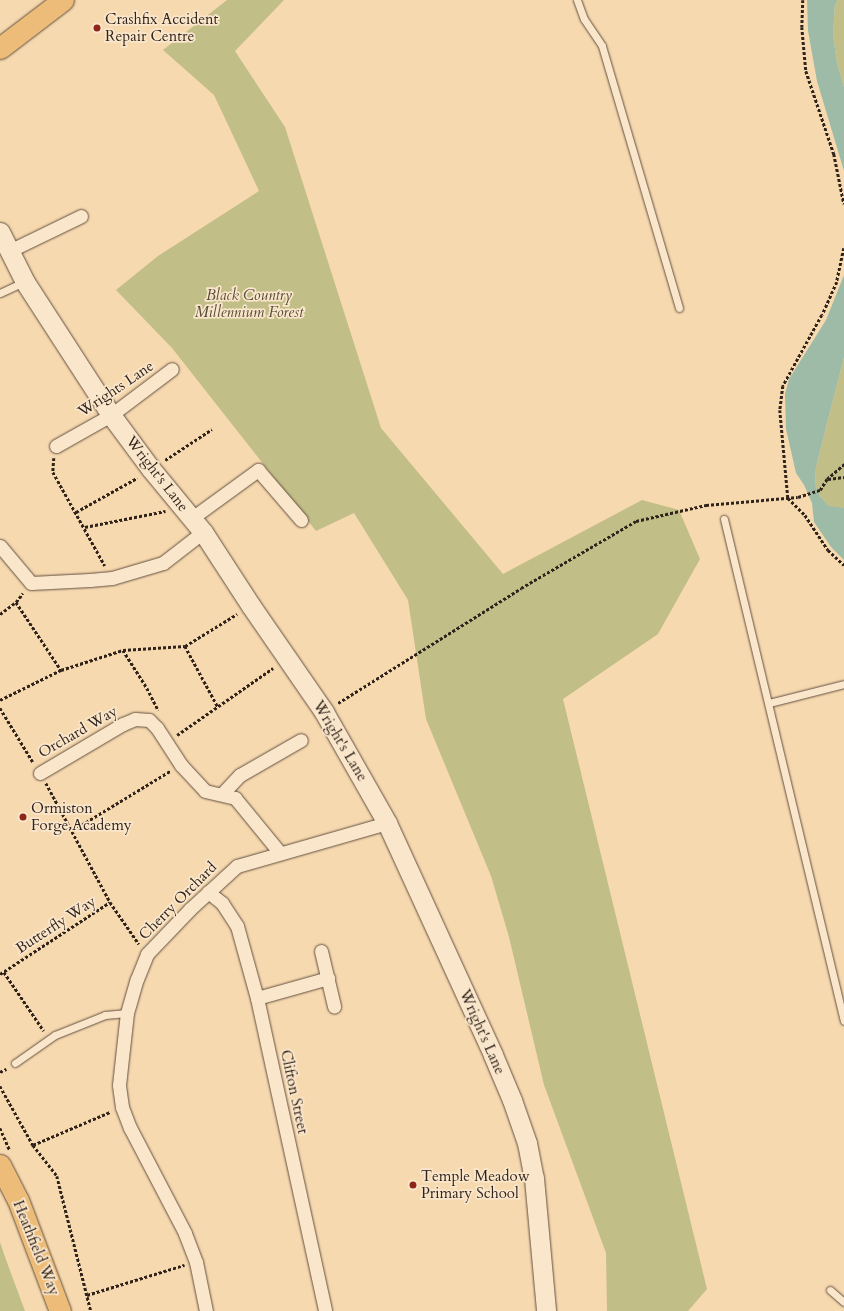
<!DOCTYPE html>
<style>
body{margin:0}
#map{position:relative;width:844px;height:1311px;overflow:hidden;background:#f7d9af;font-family:Cardo,serif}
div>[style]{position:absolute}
.green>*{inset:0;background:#c2be87}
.water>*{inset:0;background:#9ebba7}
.path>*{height:2.5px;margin-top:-1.25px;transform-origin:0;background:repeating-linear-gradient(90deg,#30231b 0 3px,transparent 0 5px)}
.roads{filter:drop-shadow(0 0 1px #625040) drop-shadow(0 0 1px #625040)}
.lane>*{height:7px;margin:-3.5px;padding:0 3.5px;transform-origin:3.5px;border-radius:3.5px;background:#fae6cb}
.street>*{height:13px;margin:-6.5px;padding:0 6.5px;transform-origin:6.5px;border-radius:6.5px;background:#fae6cb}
.secondary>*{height:19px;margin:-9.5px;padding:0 9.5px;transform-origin:9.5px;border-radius:9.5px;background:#fae6cb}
.primary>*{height:21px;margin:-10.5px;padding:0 10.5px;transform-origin:10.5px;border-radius:10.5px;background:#ecbc78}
.dots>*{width:11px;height:11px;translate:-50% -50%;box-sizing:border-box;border:2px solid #fae6cb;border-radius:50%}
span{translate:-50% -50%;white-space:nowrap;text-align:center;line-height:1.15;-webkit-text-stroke:3.5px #fae6cb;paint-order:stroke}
.poi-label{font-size:15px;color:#30231b}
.left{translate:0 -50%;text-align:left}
.park-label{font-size:15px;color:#544a36;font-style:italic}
.street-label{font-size:15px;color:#30231b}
</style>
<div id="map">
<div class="green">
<i style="clip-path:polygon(227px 0,284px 0,235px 51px,285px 127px,381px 428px,503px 574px,642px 500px,679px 510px,700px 559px,658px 634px,563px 699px,707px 1289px,688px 1311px,607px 1311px,606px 1253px,544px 1085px,509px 937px,491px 876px,426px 719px,408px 600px,354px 513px,316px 531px,172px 348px,116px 290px,158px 256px,259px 191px,214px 95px,163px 50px)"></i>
<i style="clip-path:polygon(838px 0,844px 0,844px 87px,837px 63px,833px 34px,835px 5px)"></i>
<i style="clip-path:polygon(844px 357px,844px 508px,836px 508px,829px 506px,819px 495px,815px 484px,816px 467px)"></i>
<i style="clip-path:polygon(0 1242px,5px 1257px,25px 1311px,0 1311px)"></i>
</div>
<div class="water">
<i style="clip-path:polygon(807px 0,838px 0,835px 5px,833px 34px,837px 63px,844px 87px,844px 171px,817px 81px,808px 31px)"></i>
<i style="clip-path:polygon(844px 275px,844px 357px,816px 467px,815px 484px,819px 495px,829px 506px,844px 508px,844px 560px,831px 547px,814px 522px,812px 503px,804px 485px,796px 473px,786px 429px,785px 394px,789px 379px,826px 320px)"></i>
</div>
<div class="path">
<i style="left:803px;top:0;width:27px;rotate:92deg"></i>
<i style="left:802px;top:27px;width:44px;rotate:84.8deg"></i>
<i style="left:806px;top:71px;width:88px;rotate:71.4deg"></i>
<i style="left:834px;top:154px;width:51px;rotate:78.7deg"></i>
<i style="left:844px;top:248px;width:35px;rotate:102deg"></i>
<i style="left:837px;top:282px;width:36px;rotate:114deg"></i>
<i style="left:822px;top:315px;width:81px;rotate:118.8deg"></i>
<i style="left:783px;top:386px;width:24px;rotate:97deg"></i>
<i style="left:780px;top:410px;width:88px;rotate:84.8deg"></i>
<i style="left:788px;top:498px;width:24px;rotate:45deg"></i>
<i style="left:805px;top:515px;width:42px;rotate:56.7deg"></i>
<i style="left:828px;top:550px;width:22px;rotate:43deg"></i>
<i style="left:54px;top:458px;width:14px;rotate:94deg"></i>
<i style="left:53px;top:472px;width:107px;rotate:61deg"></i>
<i style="left:165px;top:460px;width:56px;rotate:-33.4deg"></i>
<i style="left:828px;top:479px;width:16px;rotate:-7deg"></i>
<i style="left:76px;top:512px;width:70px;rotate:-29.1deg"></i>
<i style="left:85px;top:527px;width:82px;rotate:-11.3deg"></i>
<i style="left:16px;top:602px;width:82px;rotate:56.5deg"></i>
<i style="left:0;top:614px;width:20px;rotate:-37deg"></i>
<i style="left:16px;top:602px;width:11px;rotate:-52deg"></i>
<i style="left:185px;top:646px;width:69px;rotate:61.6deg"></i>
<i style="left:123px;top:650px;width:45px;rotate:57.7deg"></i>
<i style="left:147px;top:688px;width:25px;rotate:63deg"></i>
<i style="left:0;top:700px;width:68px;rotate:-26.2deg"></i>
<i style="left:61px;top:670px;width:65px;rotate:-17.9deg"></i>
<i style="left:123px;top:650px;width:62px;rotate:-3.7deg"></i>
<i style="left:185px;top:646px;width:61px;rotate:-31.6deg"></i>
<i style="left:338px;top:703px;width:216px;rotate:-32.1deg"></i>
<i style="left:521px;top:588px;width:133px;rotate:-30.2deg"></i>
<i style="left:636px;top:521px;width:72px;rotate:-12.9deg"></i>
<i style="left:706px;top:505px;width:92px;rotate:-5deg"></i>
<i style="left:798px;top:497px;width:23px;rotate:-18deg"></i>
<i style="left:820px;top:490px;width:13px;rotate:-58deg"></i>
<i style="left:827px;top:479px;width:23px;rotate:-41deg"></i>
<i style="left:0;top:708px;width:63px;rotate:58.6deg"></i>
<i style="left:177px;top:735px;width:117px;rotate:-34.9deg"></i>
<i style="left:46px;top:783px;width:135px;rotate:61.7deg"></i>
<i style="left:73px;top:830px;width:114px;rotate:-31.3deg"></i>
<i style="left:4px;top:972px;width:71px;rotate:55.9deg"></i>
<i style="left:0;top:974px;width:131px;rotate:-33.2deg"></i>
<i style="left:110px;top:902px;width:51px;rotate:55.4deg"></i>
<i style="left:0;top:1072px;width:7px;rotate:-27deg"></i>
<i style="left:0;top:1086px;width:68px;rotate:60.8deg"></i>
<i style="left:33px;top:1145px;width:39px;rotate:52deg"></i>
<i style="left:57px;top:1176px;width:139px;rotate:75.9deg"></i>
<i style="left:0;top:1128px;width:24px;rotate:66deg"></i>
<i style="left:33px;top:1145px;width:84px;rotate:-23.2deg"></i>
<i style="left:87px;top:1295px;width:102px;rotate:-17.2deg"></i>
</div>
<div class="roads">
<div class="lane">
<i style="left:577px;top:0;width:20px;rotate:70deg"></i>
<i style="left:584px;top:19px;width:32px;rotate:56deg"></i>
<i style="left:602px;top:46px;width:273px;rotate:73.6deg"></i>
<i style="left:0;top:293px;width:26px;rotate:-25deg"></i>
<i style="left:724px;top:519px;width:516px;rotate:76.56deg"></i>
<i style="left:769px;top:703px;width:77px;rotate:-14.2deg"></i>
<i style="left:15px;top:1063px;width:49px;rotate:-35deg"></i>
<i style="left:55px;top:1035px;width:54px;rotate:-21.8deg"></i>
<i style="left:105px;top:1015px;width:22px;rotate:-5deg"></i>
<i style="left:830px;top:1290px;width:18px;rotate:41deg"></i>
</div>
<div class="street">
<i style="left:9px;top:251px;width:80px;rotate:-25.9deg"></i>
<i style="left:56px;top:446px;width:63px;rotate:-29.4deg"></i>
<i style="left:111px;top:415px;width:76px;rotate:-37deg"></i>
<i style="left:192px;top:518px;width:82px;rotate:-36deg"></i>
<i style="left:258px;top:470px;width:66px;rotate:49.3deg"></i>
<i style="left:0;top:546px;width:48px;rotate:50deg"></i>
<i style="left:31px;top:583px;width:59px;rotate:-2.9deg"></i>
<i style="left:90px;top:580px;width:22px;rotate:-5deg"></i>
<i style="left:112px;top:578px;width:53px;rotate:-16.4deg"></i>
<i style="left:163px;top:563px;width:51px;rotate:-37.8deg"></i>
<i style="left:40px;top:773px;width:96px;rotate:-30.6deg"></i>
<i style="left:123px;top:724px;width:13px;rotate:-23deg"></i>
<i style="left:135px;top:719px;width:14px;rotate:4deg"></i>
<i style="left:149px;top:720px;width:11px;rotate:45deg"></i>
<i style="left:157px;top:728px;width:44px;rotate:57deg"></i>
<i style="left:181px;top:765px;width:35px;rotate:47deg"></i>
<i style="left:205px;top:791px;width:31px;rotate:13deg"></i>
<i style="left:235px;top:798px;width:71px;rotate:50.7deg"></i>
<i style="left:222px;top:794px;width:26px;rotate:-47deg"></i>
<i style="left:240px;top:775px;width:70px;rotate:-29.8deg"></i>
<i style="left:208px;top:892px;width:18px;rotate:38deg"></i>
<i style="left:222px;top:903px;width:27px;rotate:57deg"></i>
<i style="left:237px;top:926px;width:75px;rotate:74.5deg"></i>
<i style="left:257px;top:998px;width:320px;rotate:77.7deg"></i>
<i style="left:321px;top:951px;width:57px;rotate:76.7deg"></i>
<i style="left:257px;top:998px;width:74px;rotate:-15.7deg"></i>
<i style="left:206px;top:1311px;width:50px;rotate:-101.5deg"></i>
<i style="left:196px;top:1262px;width:31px;rotate:-111deg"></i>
<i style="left:185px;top:1233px;width:119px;rotate:-117.6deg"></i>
<i style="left:130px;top:1128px;width:22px;rotate:-111deg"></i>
<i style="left:122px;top:1107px;width:22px;rotate:-98deg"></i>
<i style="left:119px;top:1085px;width:72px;rotate:-83.7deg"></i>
<i style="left:127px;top:1013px;width:35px;rotate:-74deg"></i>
<i style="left:137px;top:979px;width:27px;rotate:-68deg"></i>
<i style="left:147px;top:954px;width:62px;rotate:-46.3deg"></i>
<i style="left:190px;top:909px;width:64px;rotate:-42.5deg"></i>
<i style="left:237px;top:866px;width:156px;rotate:-16deg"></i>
</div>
<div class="secondary">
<i style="left:0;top:232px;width:56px;rotate:63.4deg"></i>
<i style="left:25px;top:282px;width:158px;rotate:57.1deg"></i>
<i style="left:111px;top:415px;width:67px;rotate:53.5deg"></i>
<i style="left:151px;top:469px;width:82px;rotate:50.5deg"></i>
<i style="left:203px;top:532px;width:88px;rotate:57deg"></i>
<i style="left:251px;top:606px;width:129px;rotate:55.4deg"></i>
<i style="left:324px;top:712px;width:128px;rotate:60.4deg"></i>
<i style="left:387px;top:823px;width:255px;rotate:65.4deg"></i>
<i style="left:493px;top:1055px;width:49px;rotate:67.1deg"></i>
<i style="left:512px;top:1100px;width:46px;rotate:70.8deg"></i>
<i style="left:527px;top:1143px;width:36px;rotate:79deg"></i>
<i style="left:534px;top:1178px;width:134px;rotate:84.8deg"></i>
</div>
<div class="primary">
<i style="left:0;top:48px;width:79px;rotate:-37.3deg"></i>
<i style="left:0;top:1165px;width:39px;rotate:63deg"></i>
<i style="left:18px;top:1200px;width:119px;rotate:69.3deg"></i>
</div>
</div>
<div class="dots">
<i style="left:97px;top:28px;background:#8f2418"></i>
<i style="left:23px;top:817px;background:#8f2418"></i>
<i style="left:413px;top:1185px;background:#8f2418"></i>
</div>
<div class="poi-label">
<span class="left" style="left:105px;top:28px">Crashfix Accident<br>Repair Centre</span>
<span class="left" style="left:31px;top:817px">Ormiston<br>Forge Academy</span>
<span class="left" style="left:421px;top:1185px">Temple Meadow<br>Primary School</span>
</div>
<div class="park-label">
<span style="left:249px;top:304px">Black Country<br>Millennium Forest</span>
</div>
<div class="street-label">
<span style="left:116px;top:389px;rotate:-34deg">Wrights Lane</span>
<span style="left:157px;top:474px;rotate:52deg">Wright's Lane</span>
<span style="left:78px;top:732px;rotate:-30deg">Orchard Way</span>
<span style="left:340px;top:741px;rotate:59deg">Wright's Lane</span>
<span style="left:178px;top:901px;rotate:-45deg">Cherry Orchard</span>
<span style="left:56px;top:925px;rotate:-33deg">Butterfly Way</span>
<span style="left:482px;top:1032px;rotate:66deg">Wright's Lane</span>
<span style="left:294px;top:1092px;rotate:78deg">Clifton Street</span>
<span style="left:36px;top:1248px;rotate:68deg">Heathfield Way</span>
</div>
</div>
